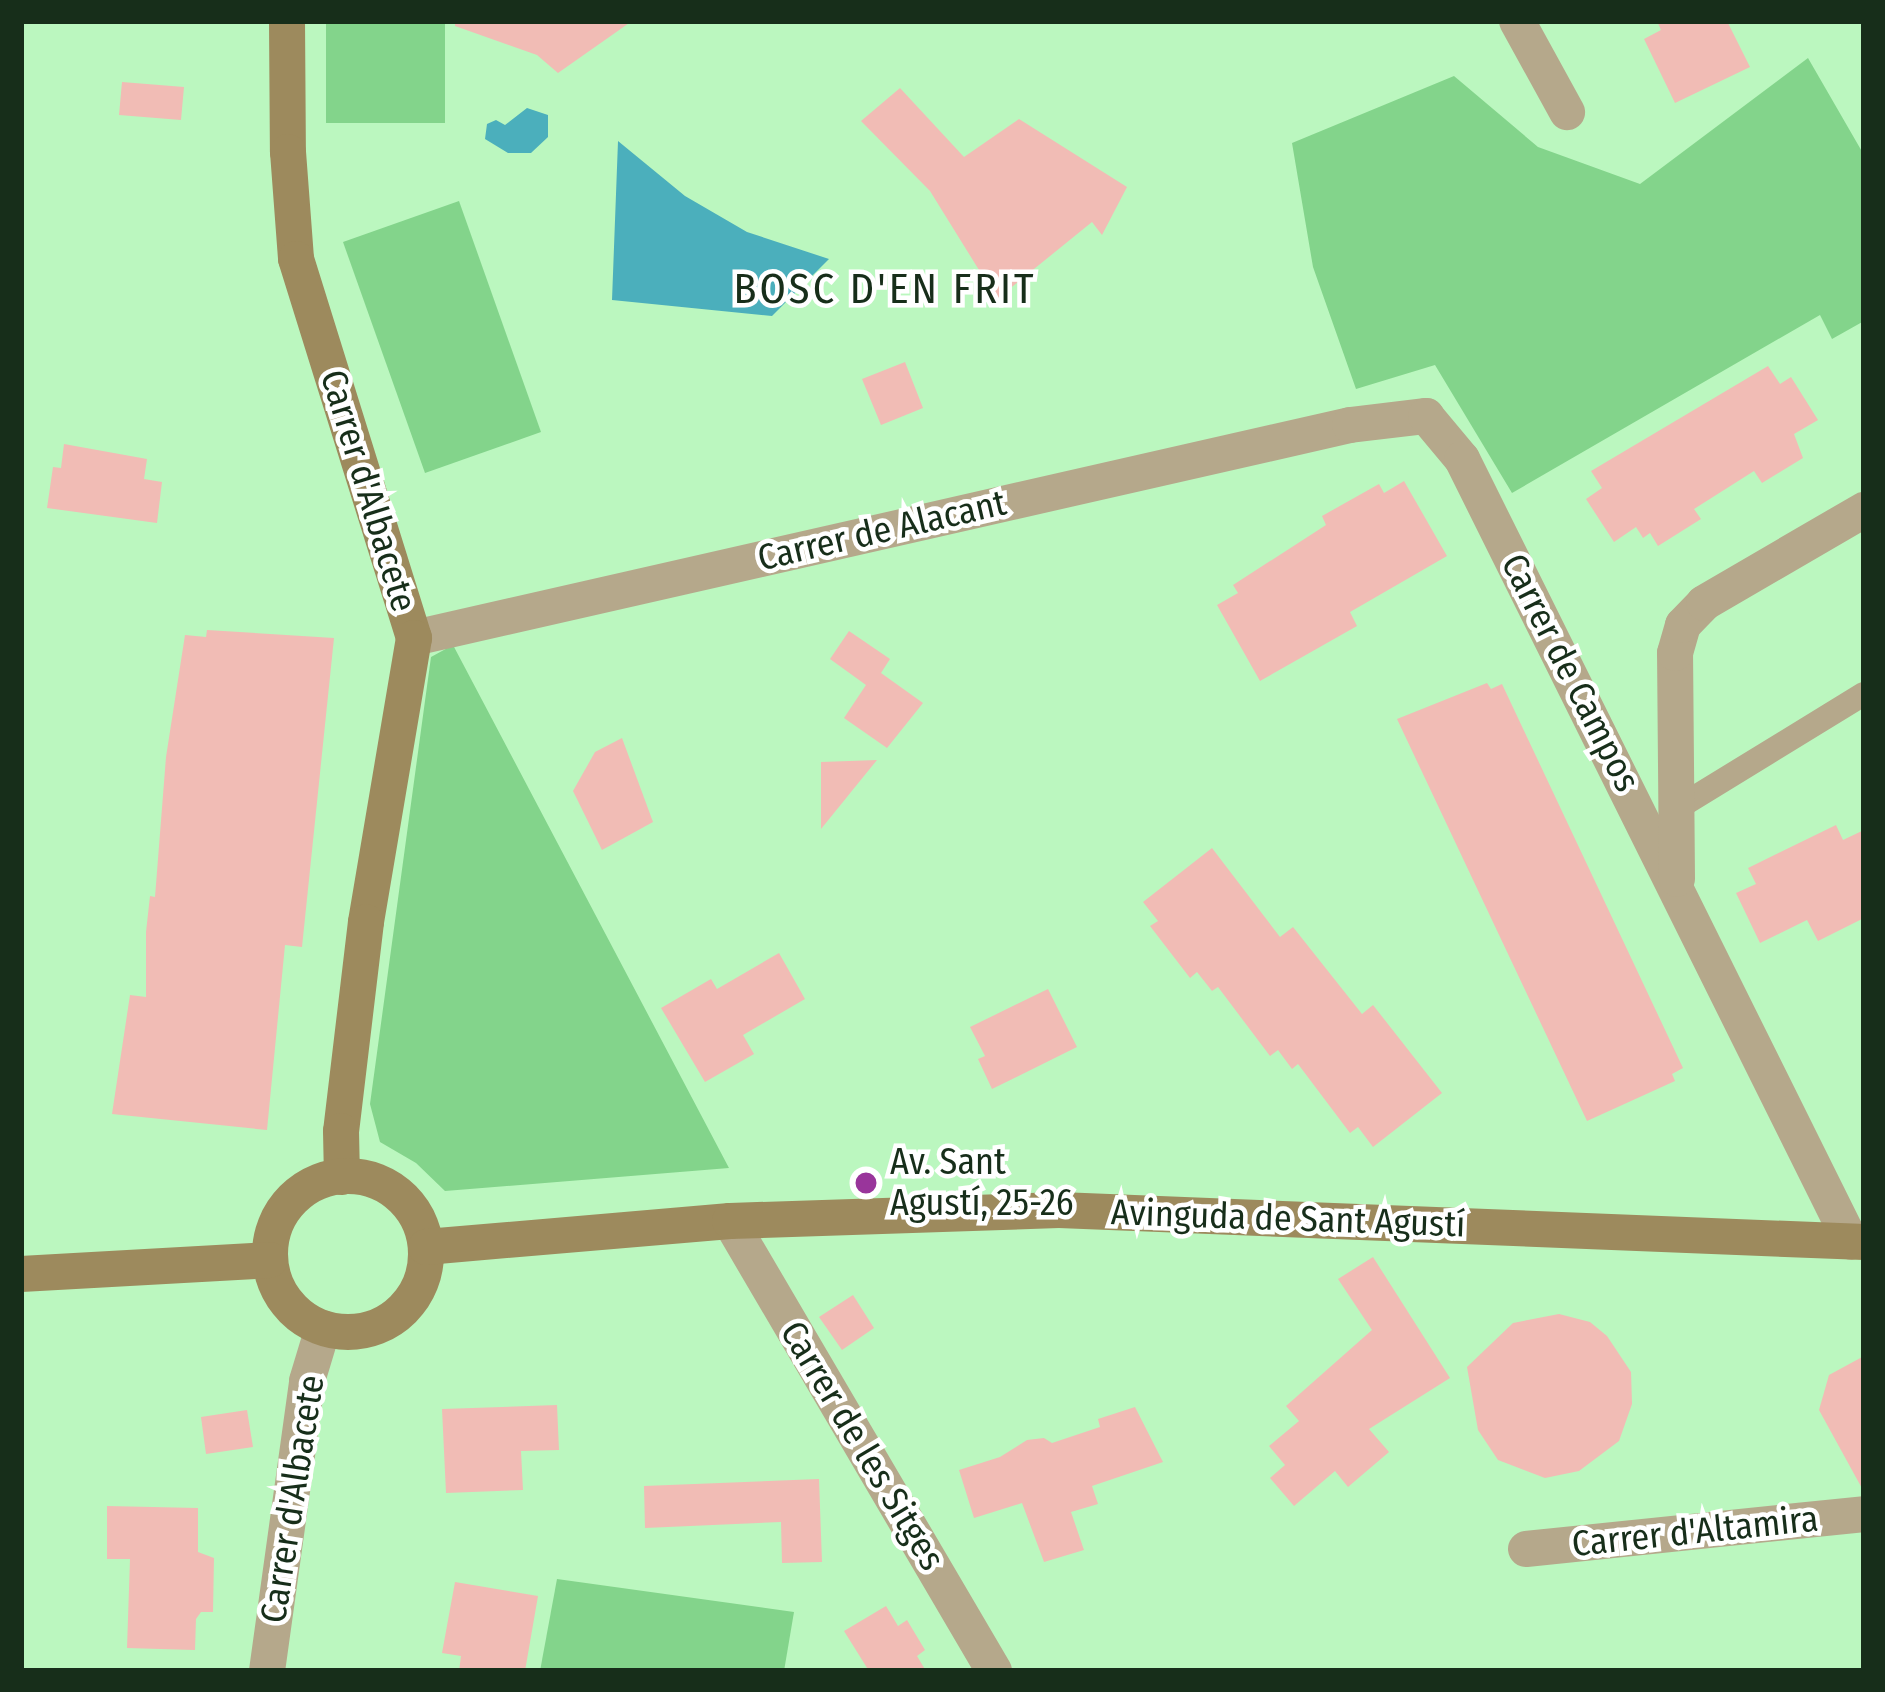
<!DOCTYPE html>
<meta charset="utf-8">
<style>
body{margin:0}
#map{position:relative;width:1885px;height:1692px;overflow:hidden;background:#bbf7bf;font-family:"Fira Sans Condensed",sans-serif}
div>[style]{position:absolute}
.green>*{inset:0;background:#83d48b}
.water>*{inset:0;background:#4bafbc}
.building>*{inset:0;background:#f1bcb5}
.lane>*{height:24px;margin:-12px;padding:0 12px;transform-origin:12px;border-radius:12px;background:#b5a88b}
.street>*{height:36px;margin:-18px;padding:0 18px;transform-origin:18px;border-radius:18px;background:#b5a88b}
.secondary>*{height:36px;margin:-18px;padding:0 18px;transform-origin:18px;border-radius:18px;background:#9d8a5d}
.secondary>.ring{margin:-18px;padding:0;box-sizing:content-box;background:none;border:36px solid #9d8a5d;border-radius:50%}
.dots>*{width:33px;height:33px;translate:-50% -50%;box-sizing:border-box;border:6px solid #fff;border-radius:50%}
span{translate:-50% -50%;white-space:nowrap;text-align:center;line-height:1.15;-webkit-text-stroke:9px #fff;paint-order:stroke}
.street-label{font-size:36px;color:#172e1a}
.poi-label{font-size:36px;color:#172e1a}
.left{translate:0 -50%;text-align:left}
.quarter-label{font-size:42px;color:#172e1a;letter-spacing:3px}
.frame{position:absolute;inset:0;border:24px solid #172e1a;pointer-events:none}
</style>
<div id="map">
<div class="green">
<i style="clip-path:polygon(326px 21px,445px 21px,445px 123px,326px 123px)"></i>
<i style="clip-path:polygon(1808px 58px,1864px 155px,1864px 321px,1832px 339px,1820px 315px,1512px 493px,1435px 365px,1356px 389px,1313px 267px,1292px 143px,1454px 76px,1538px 147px,1640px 184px)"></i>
<i style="clip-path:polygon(459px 201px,541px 432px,425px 473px,343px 242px)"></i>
<i style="clip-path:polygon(453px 645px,729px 1168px,445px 1191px,416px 1163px,380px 1142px,370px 1104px,431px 657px)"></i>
<i style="clip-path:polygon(557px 1579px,794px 1612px,784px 1671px,540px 1671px)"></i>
</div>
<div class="water">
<i style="clip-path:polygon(527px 108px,548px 115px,548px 137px,531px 153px,508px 153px,485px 139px,487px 124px,496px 120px,505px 125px)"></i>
<i style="clip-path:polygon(618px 141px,685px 196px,747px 232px,829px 259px,772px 316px,612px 300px)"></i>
</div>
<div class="building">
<i style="clip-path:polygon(455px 21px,632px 21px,558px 73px,537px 55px,455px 26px)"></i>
<i style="clip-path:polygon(1657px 21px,1727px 21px,1750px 67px,1675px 103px,1644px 39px,1661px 30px)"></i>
<i style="clip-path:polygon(122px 82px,184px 87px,181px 120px,119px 115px)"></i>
<i style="clip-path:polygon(900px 88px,964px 157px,1019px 119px,1127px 187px,1102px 235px,1092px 222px,997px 299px,930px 191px,861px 121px)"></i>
<i style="clip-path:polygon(905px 362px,923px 408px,881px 425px,862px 379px)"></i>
<i style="clip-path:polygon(1768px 366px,1780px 384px,1791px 377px,1818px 420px,1794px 434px,1803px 458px,1762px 483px,1754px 471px,1694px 509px,1701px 519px,1658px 546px,1650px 533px,1643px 538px,1636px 527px,1614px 542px,1586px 499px,1602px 488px,1591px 471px)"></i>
<i style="clip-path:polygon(64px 444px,147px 459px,144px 479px,162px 482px,157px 523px,47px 508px,53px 467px,61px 468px)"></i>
<i style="clip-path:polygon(1404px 481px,1447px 556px,1350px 612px,1357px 626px,1260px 681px,1217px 605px,1238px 593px,1233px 585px,1326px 525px,1322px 516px,1379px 484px,1384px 493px)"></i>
<i style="clip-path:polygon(207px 630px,334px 638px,302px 947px,285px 945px,267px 1130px,112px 1114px,130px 995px,146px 997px,146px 932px,150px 896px,155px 897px,166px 757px,185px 635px,206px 637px)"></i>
<i style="clip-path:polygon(849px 631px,890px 659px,881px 673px,923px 703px,887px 748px,844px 718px,866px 685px,830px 659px)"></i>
<i style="clip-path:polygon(1487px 683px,1491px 689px,1502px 684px,1683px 1068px,1672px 1074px,1675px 1081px,1587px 1121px,1397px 719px)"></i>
<i style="clip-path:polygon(622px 738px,653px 822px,602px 850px,573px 791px,595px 752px)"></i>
<i style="clip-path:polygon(877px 760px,821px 829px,821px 762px)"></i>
<i style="clip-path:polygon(1836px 825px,1843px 840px,1864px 830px,1864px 918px,1818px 941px,1807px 920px,1760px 943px,1736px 893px,1756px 884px,1748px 868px)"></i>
<i style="clip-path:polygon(1212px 848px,1280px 937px,1293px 927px,1362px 1014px,1373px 1005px,1442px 1093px,1373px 1147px,1358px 1127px,1350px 1133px,1298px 1064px,1292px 1069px,1278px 1050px,1270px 1056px,1218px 987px,1212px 991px,1197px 972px,1190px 978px,1150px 926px,1158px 921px,1143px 902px)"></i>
<i style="clip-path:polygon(779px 953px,805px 999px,743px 1035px,754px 1054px,705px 1082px,661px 1008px,711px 979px,717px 989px)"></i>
<i style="clip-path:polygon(1048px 989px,1077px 1047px,992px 1089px,978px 1059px,985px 1056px,970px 1027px)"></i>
<i style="clip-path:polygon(1373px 1257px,1450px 1378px,1369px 1429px,1389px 1452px,1348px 1487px,1335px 1471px,1294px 1506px,1270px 1478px,1285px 1465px,1269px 1446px,1299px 1421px,1286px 1406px,1372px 1330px,1338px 1279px)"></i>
<i style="clip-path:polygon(853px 1295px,874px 1328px,842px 1350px,819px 1317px)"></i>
<i style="clip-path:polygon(1559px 1314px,1590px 1322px,1607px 1336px,1631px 1372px,1632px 1404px,1619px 1441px,1579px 1471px,1545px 1478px,1498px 1460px,1478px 1430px,1467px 1367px,1513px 1323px)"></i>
<i style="clip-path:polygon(1864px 1356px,1864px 1492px,1819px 1410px,1829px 1375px)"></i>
<i style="clip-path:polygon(557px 1405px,559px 1450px,521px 1451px,523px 1490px,446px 1493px,442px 1409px)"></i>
<i style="clip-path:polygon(1135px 1407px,1163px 1462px,1092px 1486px,1098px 1504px,1071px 1512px,1084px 1550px,1044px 1562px,1022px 1503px,974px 1518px,959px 1470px,1000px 1457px,1027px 1440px,1044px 1438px,1052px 1443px,1100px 1427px,1098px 1419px)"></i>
<i style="clip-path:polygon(247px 1410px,253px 1447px,206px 1454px,201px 1417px)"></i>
<i style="clip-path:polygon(819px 1479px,822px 1562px,782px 1563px,781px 1522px,645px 1528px,644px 1486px)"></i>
<i style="clip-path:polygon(107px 1506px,198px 1508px,198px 1552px,214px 1558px,213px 1612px,201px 1612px,196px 1619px,195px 1650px,127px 1648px,130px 1559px,107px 1559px)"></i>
<i style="clip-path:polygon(455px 1582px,538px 1596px,525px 1671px,459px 1671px,461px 1656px,442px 1653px)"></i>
<i style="clip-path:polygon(886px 1606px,898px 1626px,907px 1620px,925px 1650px,917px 1656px,926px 1671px,869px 1671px,844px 1631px)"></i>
</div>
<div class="lane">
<i style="left:1676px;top:809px;width:220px;rotate:-31.5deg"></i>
</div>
<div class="street">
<i style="left:1517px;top:21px;width:104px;rotate:61.2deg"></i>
<i style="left:414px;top:638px;width:960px;rotate:-12.82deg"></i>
<i style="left:1350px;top:425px;width:77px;rotate:-6.8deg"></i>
<i style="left:1426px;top:416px;width:56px;rotate:50.1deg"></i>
<i style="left:1462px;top:459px;width:874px;rotate:63.58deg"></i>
<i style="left:1677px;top:879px;width:226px;rotate:-90.5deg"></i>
<i style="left:1675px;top:653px;width:29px;rotate:-74deg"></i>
<i style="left:1683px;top:625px;width:30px;rotate:-46deg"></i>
<i style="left:1704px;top:603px;width:185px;rotate:-30.2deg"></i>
<i style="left:730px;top:1221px;width:522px;rotate:59.6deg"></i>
<i style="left:1526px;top:1549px;width:340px;rotate:-5.9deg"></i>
<i style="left:267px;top:1671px;width:293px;rotate:-82.1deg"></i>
<i style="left:307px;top:1381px;width:55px;rotate:-73.2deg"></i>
</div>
<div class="secondary">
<i style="left:287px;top:21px;width:131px;rotate:89.6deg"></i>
<i style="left:288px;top:152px;width:107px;rotate:85.7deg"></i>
<i style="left:296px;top:259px;width:397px;rotate:72.7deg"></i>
<i style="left:414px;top:638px;width:288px;rotate:99.6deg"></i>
<i style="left:366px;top:922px;width:210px;rotate:96.8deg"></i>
<i style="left:341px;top:1131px;width:46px;rotate:88.8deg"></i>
<i class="ring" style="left:270px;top:1176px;width:120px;height:120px"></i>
<i style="left:426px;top:1247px;width:305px;rotate:-4.9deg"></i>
<i style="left:730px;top:1221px;width:329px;rotate:-1.9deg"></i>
<i style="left:1059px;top:1210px;width:806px;rotate:2.28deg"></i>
<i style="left:21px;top:1274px;width:249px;rotate:-3.2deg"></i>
</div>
<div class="dots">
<i style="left:866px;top:1183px;background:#99359b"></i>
</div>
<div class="street-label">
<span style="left:368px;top:491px;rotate:73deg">Carrer d'Albacete</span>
<span style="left:882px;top:531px;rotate:-13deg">Carrer de Alacant</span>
<span style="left:1570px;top:673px;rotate:63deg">Carrer de Campos</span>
<span style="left:1288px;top:1219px;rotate:2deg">Avinguda de Sant Agustí</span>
<span style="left:862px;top:1446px;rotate:59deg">Carrer de les Sitges</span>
<span style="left:293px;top:1499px;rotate:-81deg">Carrer d'Albacete</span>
<span style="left:1695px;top:1532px;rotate:-6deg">Carrer d'Altamira</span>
</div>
<div class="poi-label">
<span class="left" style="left:890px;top:1183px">Av. Sant<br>Agustí, 25-26</span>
</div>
<div class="quarter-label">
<span style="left:885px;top:289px">BOSC D'EN FRIT</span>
</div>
<div class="frame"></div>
</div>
